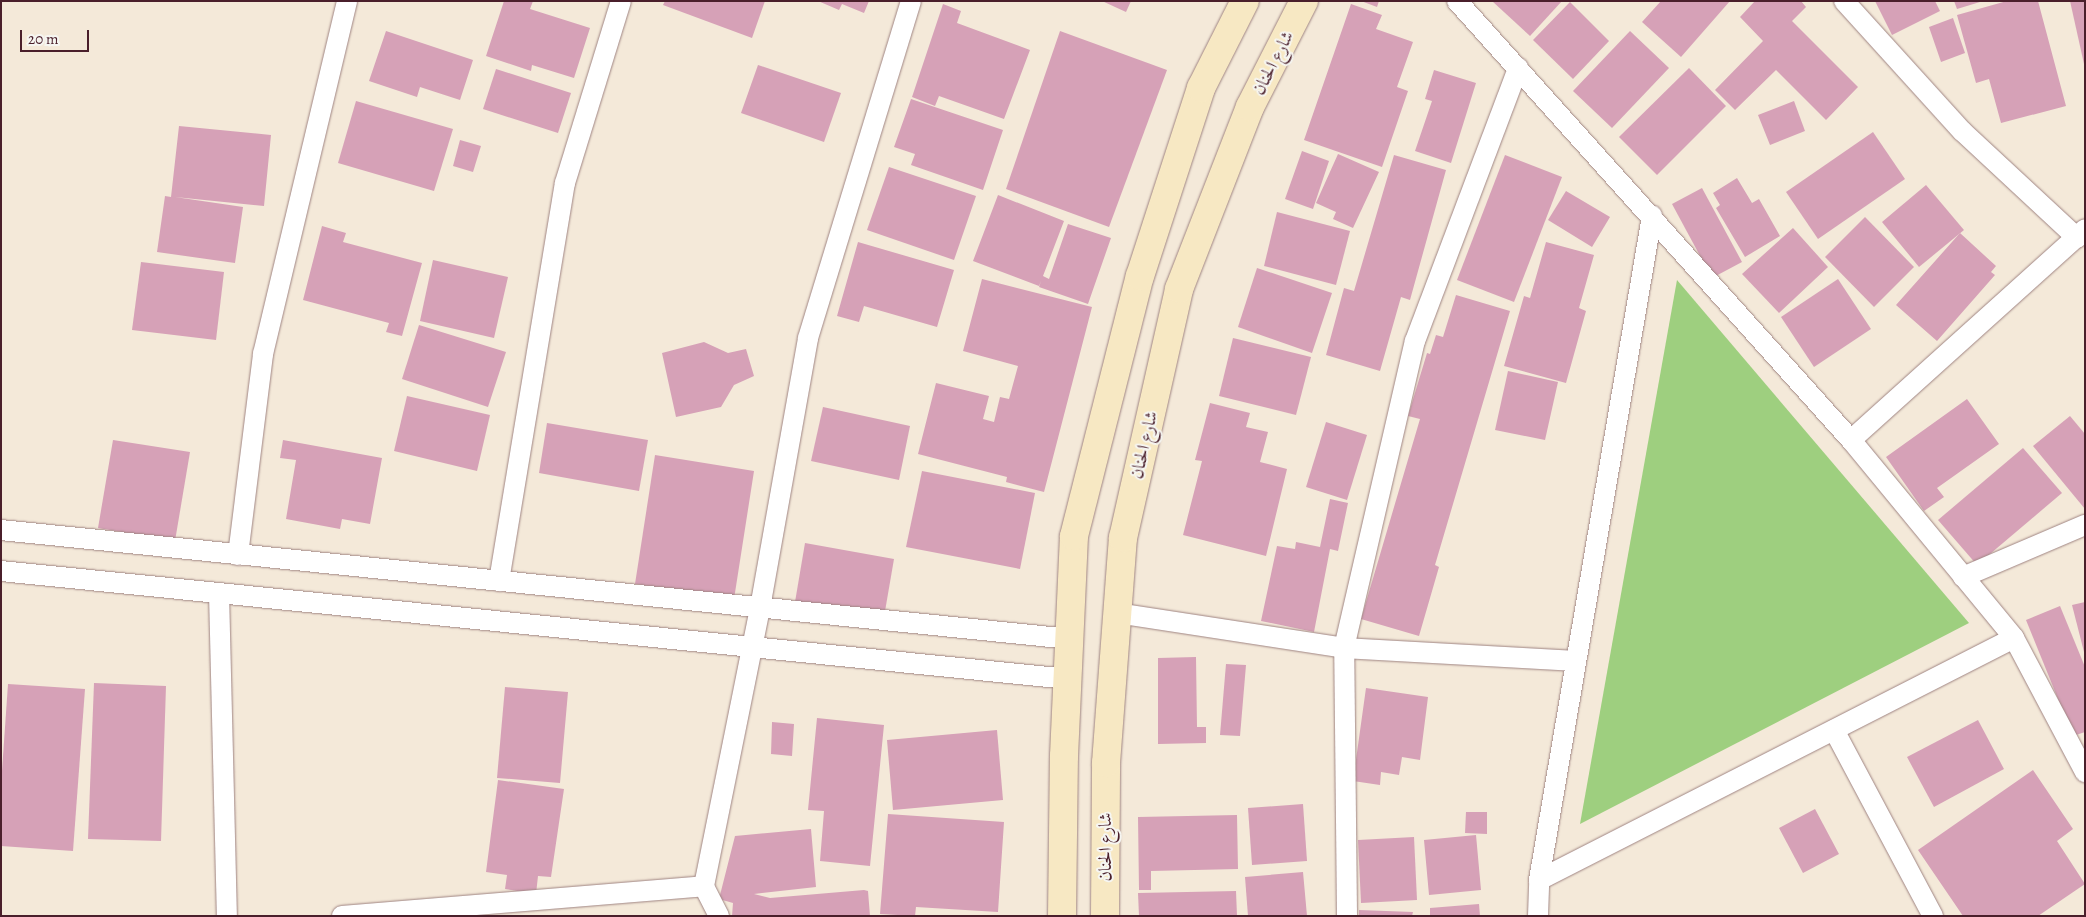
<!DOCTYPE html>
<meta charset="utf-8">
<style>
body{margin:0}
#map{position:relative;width:2086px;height:917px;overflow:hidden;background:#f4e9d9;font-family:Alegreya,Amiri,serif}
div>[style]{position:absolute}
.green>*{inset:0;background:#9ecf7f}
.building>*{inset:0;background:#d6a1b7}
.roads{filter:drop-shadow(0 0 1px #9f8482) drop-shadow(0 0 1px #9f8482)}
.street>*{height:20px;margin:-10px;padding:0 10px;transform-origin:10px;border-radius:10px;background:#fff}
.secondary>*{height:28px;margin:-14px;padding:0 14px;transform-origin:14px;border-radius:14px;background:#f7e8c3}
span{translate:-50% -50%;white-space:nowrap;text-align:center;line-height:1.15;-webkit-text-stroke:4px #f6f6f2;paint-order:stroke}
.street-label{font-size:18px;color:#4a1f2b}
.frame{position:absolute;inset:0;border:2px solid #4a1f2b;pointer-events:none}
.scale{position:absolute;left:20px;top:30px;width:69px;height:22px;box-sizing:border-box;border:2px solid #4a1f2b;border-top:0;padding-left:6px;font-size:15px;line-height:18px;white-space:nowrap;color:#4a1f2b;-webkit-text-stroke:4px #f6f6f2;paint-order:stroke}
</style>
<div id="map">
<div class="green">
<i style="clip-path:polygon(1677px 280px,1969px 623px,1580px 824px)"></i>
</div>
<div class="building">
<i style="clip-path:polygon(504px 1px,533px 1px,530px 9px,590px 28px,574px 78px,532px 65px,531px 71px,486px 56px)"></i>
<i style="clip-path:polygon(665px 1px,765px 1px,752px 38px,663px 5px)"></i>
<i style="clip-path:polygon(818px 1px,869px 1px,864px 13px,842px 4px,839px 10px)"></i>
<i style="clip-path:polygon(1102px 1px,1131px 1px,1126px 12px)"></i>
<i style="clip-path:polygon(1361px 1px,1379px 1px,1377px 7px)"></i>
<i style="clip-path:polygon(1492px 1px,1562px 1px,1530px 36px)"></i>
<i style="clip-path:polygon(1661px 1px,1730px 1px,1681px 57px,1642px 22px)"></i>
<i style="clip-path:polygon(1755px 1px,1801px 1px,1806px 7px,1792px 21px,1858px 87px,1826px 120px,1776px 70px,1735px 110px,1715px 90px,1763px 41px,1740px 17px)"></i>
<i style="clip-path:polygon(1875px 1px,1935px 1px,1940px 11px,1892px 35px)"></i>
<i style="clip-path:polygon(1954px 1px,1980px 1px,1980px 2px,1957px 9px)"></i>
<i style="clip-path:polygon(2007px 1px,2038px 1px,2066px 106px,2001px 123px,1989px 79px,1976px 83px,1957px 15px)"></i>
<i style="clip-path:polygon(2070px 1px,2085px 1px,2085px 64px,2084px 64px)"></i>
<i style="clip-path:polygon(1570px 2px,1609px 41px,1573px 79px,1533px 40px)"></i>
<i style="clip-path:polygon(943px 4px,961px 11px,957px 23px,1030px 50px,1004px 119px,939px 96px,935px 106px,912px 97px)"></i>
<i style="clip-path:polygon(1351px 4px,1382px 15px,1376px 29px,1413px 42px,1397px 87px,1408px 91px,1382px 167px,1304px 140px)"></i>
<i style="clip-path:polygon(1953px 18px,1965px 53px,1941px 62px,1929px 27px)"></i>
<i style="clip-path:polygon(386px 31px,473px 60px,460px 100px,420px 87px,417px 97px,369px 81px)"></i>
<i style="clip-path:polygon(1060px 31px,1167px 70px,1109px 227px,1006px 189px)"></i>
<i style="clip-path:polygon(1630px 31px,1669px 68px,1612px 128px,1573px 91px)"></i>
<i style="clip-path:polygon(758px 65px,841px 93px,824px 142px,741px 113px)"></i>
<i style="clip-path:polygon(1689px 68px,1726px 106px,1657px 175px,1619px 137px)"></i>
<i style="clip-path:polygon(496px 69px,571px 93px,558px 133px,483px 109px)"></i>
<i style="clip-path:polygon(1434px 70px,1476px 83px,1451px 163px,1415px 151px,1432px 101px,1425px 99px)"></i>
<i style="clip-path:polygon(911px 99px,1003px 130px,983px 190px,911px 165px,915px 154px,894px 147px)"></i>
<i style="clip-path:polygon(356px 101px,453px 129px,434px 191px,338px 163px)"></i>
<i style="clip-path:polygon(1794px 101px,1805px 131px,1770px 145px,1758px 115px)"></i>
<i style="clip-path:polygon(179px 126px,271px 135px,264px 206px,175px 197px,243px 207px,235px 263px,157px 252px,165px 196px,171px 197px)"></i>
<i style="clip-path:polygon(1873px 132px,1905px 179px,1818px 239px,1786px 192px)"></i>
<i style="clip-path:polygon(460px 140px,481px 146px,473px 172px,453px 166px)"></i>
<i style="clip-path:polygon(1302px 151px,1329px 161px,1313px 209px,1285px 199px)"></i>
<i style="clip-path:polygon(1338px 154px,1379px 172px,1353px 228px,1333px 219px,1336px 212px,1316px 203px)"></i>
<i style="clip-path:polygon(1394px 155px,1446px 170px,1410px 300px,1401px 297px,1380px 371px,1326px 355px,1344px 288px,1354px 291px)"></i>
<i style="clip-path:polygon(1505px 155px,1562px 177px,1514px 302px,1457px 280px)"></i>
<i style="clip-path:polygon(889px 167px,976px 196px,954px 260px,867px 230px)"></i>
<i style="clip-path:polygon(1737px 178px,1752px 203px,1759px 199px,1780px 236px,1745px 257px,1716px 208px,1720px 205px,1713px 193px)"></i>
<i style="clip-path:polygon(1926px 185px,1964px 230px,1919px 267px,1882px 222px)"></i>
<i style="clip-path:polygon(1702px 188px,1742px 262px,1712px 278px,1672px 204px)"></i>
<i style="clip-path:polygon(1566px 191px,1610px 217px,1592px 247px,1548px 220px)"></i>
<i style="clip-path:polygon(998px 195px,1064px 221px,1043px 276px,1049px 279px,1068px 224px,1111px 238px,1088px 304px,1039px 287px,1041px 281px,1039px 286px,973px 261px)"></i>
<i style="clip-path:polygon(1277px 212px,1350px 231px,1336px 285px,1264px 266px)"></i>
<i style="clip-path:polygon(1865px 217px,1914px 267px,1874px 307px,1825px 257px)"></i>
<i style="clip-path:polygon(322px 226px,346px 233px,343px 242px,422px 263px,402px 336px,386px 332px,389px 323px,303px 300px)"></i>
<i style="clip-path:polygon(1793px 228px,1828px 267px,1779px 313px,1742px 274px)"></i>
<i style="clip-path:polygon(1960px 233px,1996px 266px,1991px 272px,1995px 275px,1937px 341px,1896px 305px)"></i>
<i style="clip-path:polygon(858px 242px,954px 270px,937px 327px,864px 306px,859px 322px,837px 316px)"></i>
<i style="clip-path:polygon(1546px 242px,1594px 255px,1579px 308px,1586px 311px,1566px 383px,1504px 366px,1524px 296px,1530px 298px)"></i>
<i style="clip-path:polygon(433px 260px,508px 277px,494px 338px,420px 321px)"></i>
<i style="clip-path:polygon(141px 262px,224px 272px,216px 340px,132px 330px)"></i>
<i style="clip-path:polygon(1257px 268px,1332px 293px,1312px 353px,1238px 327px)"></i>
<i style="clip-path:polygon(982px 279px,1092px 307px,1044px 492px,1006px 482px,1007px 477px,918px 454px,936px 383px,989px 396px,983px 419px,994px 422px,1000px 397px,1009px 399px,1018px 366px,963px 351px)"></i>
<i style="clip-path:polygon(1838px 279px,1871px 329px,1814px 367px,1781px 317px)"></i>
<i style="clip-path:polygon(1456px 295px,1510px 311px,1435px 565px,1439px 567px,1419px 636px,1361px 619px,1420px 419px,1408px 416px,1427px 353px,1430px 354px,1436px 335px,1443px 337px)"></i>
<i style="clip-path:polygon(419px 325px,506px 352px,488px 407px,402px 379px)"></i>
<i style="clip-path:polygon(1233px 338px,1311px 357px,1296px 415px,1219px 396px)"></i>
<i style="clip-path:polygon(704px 342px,728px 353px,746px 349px,754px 376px,734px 385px,721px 407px,676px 417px,662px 353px)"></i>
<i style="clip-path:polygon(1508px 371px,1558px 382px,1545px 440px,1495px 430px)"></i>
<i style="clip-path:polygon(407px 396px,490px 415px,477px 471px,394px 451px)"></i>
<i style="clip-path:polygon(1967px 399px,1999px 444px,1937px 488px,1944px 497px,1924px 511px,1886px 457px)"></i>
<i style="clip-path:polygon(1210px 403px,1250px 413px,1246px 427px,1268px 432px,1260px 462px,1287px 469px,1266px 556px,1183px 535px,1202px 461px,1195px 460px)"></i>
<i style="clip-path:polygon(823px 407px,910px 426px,899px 480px,811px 461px)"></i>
<i style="clip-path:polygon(2070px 416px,2085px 434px,2085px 509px,2033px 446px)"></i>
<i style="clip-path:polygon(1326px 422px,1367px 435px,1347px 500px,1306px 487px)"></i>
<i style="clip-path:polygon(547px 423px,648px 440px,639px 491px,539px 473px)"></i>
<i style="clip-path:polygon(113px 440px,190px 452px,175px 541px,98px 528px)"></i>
<i style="clip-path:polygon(283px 440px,382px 458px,370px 524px,342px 519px,340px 529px,286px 519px,296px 460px,280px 458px)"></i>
<i style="clip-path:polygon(2023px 448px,2062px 493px,1977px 565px,1938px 520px)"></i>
<i style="clip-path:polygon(655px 455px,754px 471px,734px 599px,635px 584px)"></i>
<i style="clip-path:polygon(922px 471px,1035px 493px,1020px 569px,906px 547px)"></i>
<i style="clip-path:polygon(1330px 499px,1348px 503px,1338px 551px,1330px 549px,1314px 632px,1261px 621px,1277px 546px,1295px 549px,1296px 542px,1320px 547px)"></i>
<i style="clip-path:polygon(805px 543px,894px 559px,884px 617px,795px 602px)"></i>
<i style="clip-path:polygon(2085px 602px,2085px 652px,2084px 652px,2072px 605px)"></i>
<i style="clip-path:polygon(2060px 606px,2085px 667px,2085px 732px,2073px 736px,2026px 620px)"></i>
<i style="clip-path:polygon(1196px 657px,1197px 727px,1206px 727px,1206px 743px,1158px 744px,1158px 658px)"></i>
<i style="clip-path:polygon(1226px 664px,1246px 665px,1240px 736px,1220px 735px)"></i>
<i style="clip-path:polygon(94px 683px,166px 686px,161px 841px,88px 839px)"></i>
<i style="clip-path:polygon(8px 684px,85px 689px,73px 851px,1px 846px,1px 785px)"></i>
<i style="clip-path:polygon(505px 687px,568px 692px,560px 783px,497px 778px)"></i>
<i style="clip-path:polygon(1366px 688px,1428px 697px,1420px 760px,1402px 757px,1399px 775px,1381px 772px,1380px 785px,1353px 781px)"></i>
<i style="clip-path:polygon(817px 718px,884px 725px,870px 866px,820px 861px,824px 811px,808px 810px)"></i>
<i style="clip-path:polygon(1978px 720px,2004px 769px,1934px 807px,1907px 757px)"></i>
<i style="clip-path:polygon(772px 722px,794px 724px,792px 756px,771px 754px)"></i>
<i style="clip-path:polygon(997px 730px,1003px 800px,893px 810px,887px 740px)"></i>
<i style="clip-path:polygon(2033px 770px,2073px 829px,2057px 841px,2085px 884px,2038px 916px,1963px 916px,1918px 850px)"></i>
<i style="clip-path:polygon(498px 780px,564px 789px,551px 877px,538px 876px,536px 894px,505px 889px,507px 875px,486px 872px)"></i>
<i style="clip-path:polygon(1303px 804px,1307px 861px,1252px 865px,1248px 808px)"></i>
<i style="clip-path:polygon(1815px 809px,1839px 854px,1803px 873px,1779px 828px)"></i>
<i style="clip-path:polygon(1466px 812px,1487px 812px,1487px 834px,1465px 833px)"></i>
<i style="clip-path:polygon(888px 814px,1004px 822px,998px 912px,916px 907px,915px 916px,880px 914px)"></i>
<i style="clip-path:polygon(1237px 815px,1238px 869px,1151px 871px,1151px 890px,1139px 890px,1138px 817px)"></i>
<i style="clip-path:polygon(811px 829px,816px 887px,754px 894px,770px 898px,864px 890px,868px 891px,870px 916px,732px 916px,733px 903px,719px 899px,735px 836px)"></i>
<i style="clip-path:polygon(1476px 835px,1481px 890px,1429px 895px,1424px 840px)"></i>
<i style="clip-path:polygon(1414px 837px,1417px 900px,1361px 903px,1358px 840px)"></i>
<i style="clip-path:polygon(1303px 872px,1307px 916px,1248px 916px,1245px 877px)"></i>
<i style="clip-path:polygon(1236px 891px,1237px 916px,1139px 916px,1138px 893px)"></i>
<i style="clip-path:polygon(1479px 904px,1480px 916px,1430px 916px,1430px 908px)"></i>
<i style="clip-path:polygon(1359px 910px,1413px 912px,1412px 916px,1359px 916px)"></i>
</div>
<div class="roads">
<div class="street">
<i style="left:1457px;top:1px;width:590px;rotate:48.09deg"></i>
<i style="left:1851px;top:440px;width:256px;rotate:50.5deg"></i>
<i style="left:2014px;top:638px;width:152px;rotate:62.1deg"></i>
<i style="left:1844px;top:1px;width:176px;rotate:47.8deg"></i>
<i style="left:1962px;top:131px;width:157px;rotate:42.9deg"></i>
<i style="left:1851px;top:440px;width:315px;rotate:-42deg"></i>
<i style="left:1px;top:530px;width:1075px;rotate:5.82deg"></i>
<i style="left:238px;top:555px;width:203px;rotate:-82.9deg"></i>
<i style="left:263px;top:354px;width:363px;rotate:-76.6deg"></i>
<i style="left:1px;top:571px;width:1072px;rotate:5.78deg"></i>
<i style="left:1963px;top:577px;width:133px;rotate:-23.1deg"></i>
<i style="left:499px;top:581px;width:403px;rotate:-80.6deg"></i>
<i style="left:565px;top:183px;width:190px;rotate:-72.9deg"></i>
<i style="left:219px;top:593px;width:323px;rotate:88.6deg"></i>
<i style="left:1116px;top:613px;width:231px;rotate:8.7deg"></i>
<i style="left:1344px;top:648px;width:232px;rotate:3.2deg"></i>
<i style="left:1834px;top:730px;width:211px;rotate:62deg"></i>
<i style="left:1539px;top:880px;width:533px;rotate:-27deg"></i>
<i style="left:342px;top:916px;width:363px;rotate:-4.7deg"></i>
<i style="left:719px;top:916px;width:34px;rotate:-117deg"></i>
<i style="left:704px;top:886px;width:284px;rotate:-78.6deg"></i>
<i style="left:760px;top:608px;width:274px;rotate:-79.9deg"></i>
<i style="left:808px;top:338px;width:352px;rotate:-73deg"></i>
<i style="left:1347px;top:916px;width:268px;rotate:-90.6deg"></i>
<i style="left:1344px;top:648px;width:315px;rotate:-77deg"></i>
<i style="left:1415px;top:341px;width:292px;rotate:-69.3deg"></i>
<i style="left:1538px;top:916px;width:36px;rotate:-88deg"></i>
<i style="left:1539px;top:880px;width:674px;rotate:-80.34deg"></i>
</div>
<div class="secondary">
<i style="left:1062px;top:916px;width:160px;rotate:-89.3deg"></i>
<i style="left:1064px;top:756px;width:220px;rotate:-87.4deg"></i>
<i style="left:1074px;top:536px;width:268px;rotate:-75.8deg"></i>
<i style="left:1140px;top:276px;width:198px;rotate:-72deg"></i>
<i style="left:1201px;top:88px;width:97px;rotate:-63.2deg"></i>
<i style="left:1105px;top:916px;width:153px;rotate:-89.6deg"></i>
<i style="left:1106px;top:763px;width:226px;rotate:-85.7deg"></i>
<i style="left:1123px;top:538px;width:255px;rotate:-77.3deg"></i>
<i style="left:1179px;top:289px;width:195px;rotate:-68.7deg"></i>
<i style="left:1250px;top:107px;width:119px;rotate:-63deg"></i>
</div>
</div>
<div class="street-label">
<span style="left:1273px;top:63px;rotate:-63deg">شارع الحنان</span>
<span style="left:1144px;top:445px;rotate:-77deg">شارع الحنان</span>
<span style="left:1105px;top:847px;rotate:-90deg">شارع الحنان</span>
</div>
<div class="frame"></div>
<div class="scale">20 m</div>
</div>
